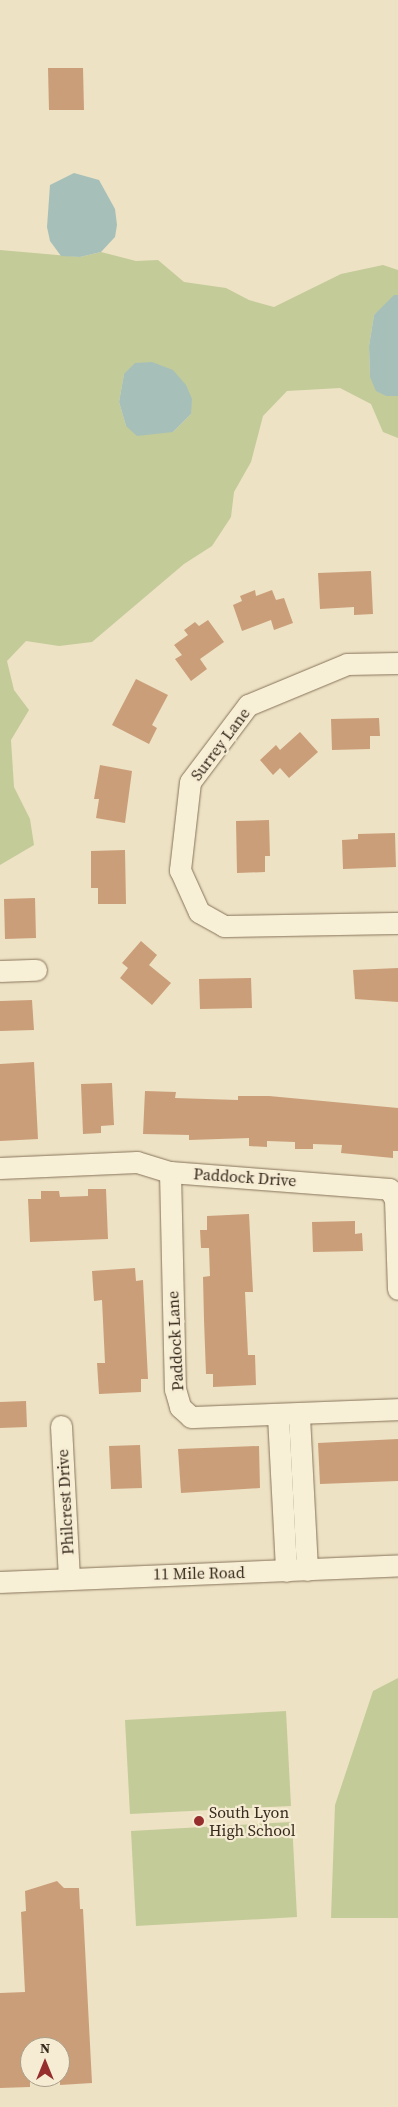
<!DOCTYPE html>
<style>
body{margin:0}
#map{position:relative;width:398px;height:2107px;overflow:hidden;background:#ede2c4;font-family:"Source Serif 4",serif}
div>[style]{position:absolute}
.green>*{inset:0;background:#c3cb98}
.water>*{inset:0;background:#a6c0b9}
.building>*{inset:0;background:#cb9e7a}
.roads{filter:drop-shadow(0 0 1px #87745a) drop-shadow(0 0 1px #87745a)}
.minor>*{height:21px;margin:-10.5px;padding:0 10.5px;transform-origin:10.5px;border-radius:10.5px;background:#f8efd7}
.dots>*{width:14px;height:14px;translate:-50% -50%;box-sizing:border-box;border:2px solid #f5ecd3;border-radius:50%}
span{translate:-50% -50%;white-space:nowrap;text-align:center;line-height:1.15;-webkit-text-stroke:4.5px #f5ecd3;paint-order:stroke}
.street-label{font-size:16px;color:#382b1e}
.poi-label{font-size:16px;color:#382b1e}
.left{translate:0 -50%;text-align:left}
.north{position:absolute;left:20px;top:2037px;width:50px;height:50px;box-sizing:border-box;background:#f5ecd3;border:1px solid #a99f8b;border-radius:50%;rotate:0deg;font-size:14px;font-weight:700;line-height:20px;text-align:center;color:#382b1e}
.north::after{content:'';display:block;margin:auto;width:18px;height:22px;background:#952e2c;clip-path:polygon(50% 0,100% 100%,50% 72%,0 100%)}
</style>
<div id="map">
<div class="green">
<i style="clip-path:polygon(evenodd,0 250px,80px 257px,101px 252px,136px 261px,158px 260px,184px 282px,226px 288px,249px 300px,274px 307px,341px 274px,383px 265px,398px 270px,398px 295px,374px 315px,369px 346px,370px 377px,386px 396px,398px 396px,398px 438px,383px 432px,371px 404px,340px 388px,287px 391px,263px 416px,251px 462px,234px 492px,231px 517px,212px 546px,184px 564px,92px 642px,59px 646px,26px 641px,7px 661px,14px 690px,29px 710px,11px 740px,14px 787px,30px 819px,34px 845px,0 865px,0 250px,124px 374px,191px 414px,173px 432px,126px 426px,119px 402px,124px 374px)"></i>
<i style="clip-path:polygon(398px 1678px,398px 1918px,331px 1918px,335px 1805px,373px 1691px)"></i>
<i style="clip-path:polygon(286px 1711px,291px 1806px,130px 1814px,125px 1720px)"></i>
<i style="clip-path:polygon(292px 1822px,297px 1917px,136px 1926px,131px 1831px)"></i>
</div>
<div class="water">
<i style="clip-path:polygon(74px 173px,99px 180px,115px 209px,117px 225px,115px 237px,101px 252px,80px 257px,61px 256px,50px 241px,47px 227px,50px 185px)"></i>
<i style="clip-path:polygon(394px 295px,398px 295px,398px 396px,386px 396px,376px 391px,370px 377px,369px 346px,374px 315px)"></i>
<i style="clip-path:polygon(152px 362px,173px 370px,186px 385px,192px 399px,191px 414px,173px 432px,137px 436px,126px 426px,119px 402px,124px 374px,135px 363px)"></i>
</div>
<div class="building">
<i style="clip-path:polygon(48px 68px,83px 68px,84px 110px,49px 110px)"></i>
<i style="clip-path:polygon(371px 571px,373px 614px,354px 615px,354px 607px,320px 609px,318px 573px)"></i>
<i style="clip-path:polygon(255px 590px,256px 596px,272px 590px,276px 600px,284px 598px,293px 623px,274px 630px,271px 620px,242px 631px,233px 605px,242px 601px,240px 596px)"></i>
<i style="clip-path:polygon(208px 620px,224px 642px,200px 659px,207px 669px,191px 681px,175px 659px,182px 655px,174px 645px,188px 635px,184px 630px,195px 622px,199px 626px)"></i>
<i style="clip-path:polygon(136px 679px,168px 695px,152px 725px,157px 728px,149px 744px,112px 725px)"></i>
<i style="clip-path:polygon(379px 718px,380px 736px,370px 736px,370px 749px,332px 750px,331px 719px)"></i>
<i style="clip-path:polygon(300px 732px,318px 752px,289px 778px,280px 768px,273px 775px,260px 760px,276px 745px,280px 750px)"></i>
<i style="clip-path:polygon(100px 765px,132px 771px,125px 823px,96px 818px,99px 799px,94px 799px)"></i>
<i style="clip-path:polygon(269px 820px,270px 856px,265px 856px,265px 872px,237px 873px,236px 821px)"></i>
<i style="clip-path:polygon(395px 833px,396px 867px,343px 869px,342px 840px,358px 839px,358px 834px)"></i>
<i style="clip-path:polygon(125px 850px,126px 904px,98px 904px,98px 888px,91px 888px,91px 851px)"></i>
<i style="clip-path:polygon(35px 898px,36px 938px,5px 939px,4px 899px)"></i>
<i style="clip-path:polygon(141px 941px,157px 955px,149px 965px,171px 983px,152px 1005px,120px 978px,128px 968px,122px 963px)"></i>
<i style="clip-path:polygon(398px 968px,398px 1002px,355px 999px,353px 970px)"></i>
<i style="clip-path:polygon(251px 978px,252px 1008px,200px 1009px,199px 979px)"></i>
<i style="clip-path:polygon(32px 1000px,34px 1030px,0 1031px,0 1001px)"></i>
<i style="clip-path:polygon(34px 1062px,38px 1139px,0 1141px,0 1064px)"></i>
<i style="clip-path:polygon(112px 1083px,114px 1125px,101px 1126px,101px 1133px,83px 1134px,81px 1084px)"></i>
<i style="clip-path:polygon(145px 1091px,176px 1092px,175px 1098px,238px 1100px,238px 1096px,269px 1096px,398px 1108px,398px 1151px,393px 1151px,393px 1158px,341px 1153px,342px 1145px,313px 1144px,313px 1149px,295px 1149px,295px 1142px,267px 1141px,267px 1147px,249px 1146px,249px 1138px,189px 1140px,189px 1135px,143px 1134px)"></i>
<i style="clip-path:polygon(88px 1189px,106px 1189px,108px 1239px,30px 1242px,28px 1199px,41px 1199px,41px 1191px,59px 1191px,60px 1197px,88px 1196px)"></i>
<i style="clip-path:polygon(249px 1214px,253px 1292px,245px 1292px,248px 1355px,255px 1355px,256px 1385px,213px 1387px,213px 1374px,206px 1374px,204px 1320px,203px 1277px,210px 1276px,209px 1248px,201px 1248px,200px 1230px,207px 1230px,207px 1216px)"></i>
<i style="clip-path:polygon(355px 1221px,355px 1234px,362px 1233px,363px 1251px,313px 1252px,312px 1222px)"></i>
<i style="clip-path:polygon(135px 1268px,136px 1281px,143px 1280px,148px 1379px,141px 1379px,141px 1392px,99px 1394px,97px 1363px,105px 1363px,102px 1300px,94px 1301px,92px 1271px)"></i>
<i style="clip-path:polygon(26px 1401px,27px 1427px,0 1428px,0 1402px)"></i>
<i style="clip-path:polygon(398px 1439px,398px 1481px,320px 1484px,318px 1443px)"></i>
<i style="clip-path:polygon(140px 1445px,142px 1488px,111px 1489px,109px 1446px)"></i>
<i style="clip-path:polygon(259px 1446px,260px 1488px,181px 1493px,178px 1449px)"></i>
<i style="clip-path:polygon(57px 1881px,64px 1888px,79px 1888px,80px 1909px,83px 1909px,92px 2083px,60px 2085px,60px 2047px,30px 2047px,30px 2087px,0 2088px,0 1993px,25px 1992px,21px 1912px,26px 1911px,25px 1891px)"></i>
</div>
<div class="roads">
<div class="minor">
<i style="left:398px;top:663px;width:51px;rotate:178.9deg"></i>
<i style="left:347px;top:664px;width:107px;rotate:157.5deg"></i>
<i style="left:248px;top:705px;width:96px;rotate:127deg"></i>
<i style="left:190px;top:782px;width:89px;rotate:96.5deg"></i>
<i style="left:180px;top:870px;width:46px;rotate:65.7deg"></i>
<i style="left:199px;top:912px;width:29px;rotate:29deg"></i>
<i style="left:224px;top:926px;width:174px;rotate:-1deg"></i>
<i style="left:0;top:971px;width:36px;rotate:-2deg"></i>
<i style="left:0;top:1168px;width:137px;rotate:-2.5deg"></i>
<i style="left:137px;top:1162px;width:34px;rotate:17deg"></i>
<i style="left:170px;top:1172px;width:220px;rotate:4.4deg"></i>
<i style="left:389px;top:1189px;width:12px;rotate:59deg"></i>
<i style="left:395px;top:1199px;width:90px;rotate:88.1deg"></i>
<i style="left:170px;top:1172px;width:217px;rotate:88.7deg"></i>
<i style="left:175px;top:1389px;width:19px;rotate:74deg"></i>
<i style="left:180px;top:1407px;width:15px;rotate:42deg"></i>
<i style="left:191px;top:1417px;width:207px;rotate:-2.2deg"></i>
<i style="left:278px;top:1416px;width:155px;rotate:87deg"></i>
<i style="left:299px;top:1416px;width:154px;rotate:87deg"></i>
<i style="left:61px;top:1426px;width:152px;rotate:87deg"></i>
<i style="left:0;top:1582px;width:398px;rotate:-2.4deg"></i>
</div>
</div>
<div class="dots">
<i style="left:199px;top:1821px;background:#952e2c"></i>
</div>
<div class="street-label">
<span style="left:220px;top:744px;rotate:-53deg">Surrey Lane</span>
<span style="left:245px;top:1177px;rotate:4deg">Paddock Drive</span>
<span style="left:175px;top:1341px;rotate:-93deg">Paddock Lane</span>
<span style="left:65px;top:1502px;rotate:-93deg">Philcrest Drive</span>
<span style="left:199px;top:1573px;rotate:-1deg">11 Mile Road</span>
</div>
<div class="poi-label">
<span class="left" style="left:209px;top:1821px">South Lyon<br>High School</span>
</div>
<div class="north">N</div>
</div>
